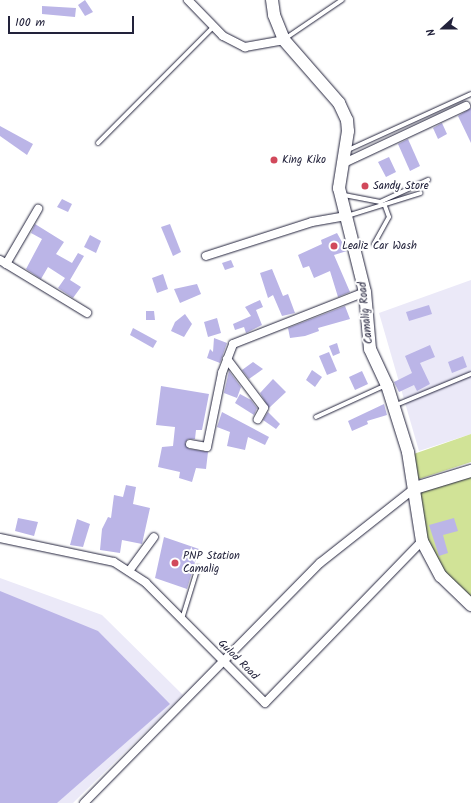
<!DOCTYPE html>
<style>
body{margin:0}
#map{position:relative;width:471px;height:803px;overflow:hidden;background:#fff;font-family:Kalam,sans-serif}
div>[style]{position:absolute}
.built>*{inset:0;background:#ebe9f8}
.green>*{inset:0;background:#d1e397}
.building>*{inset:0;background:#bbb5e7}
.roads{filter:drop-shadow(0 0 1px #22223b) drop-shadow(0 0 1px #22223b)}
.lane>*{height:4px;margin:-2px;padding:0 2px;transform-origin:2px;border-radius:2px;background:#fff}
.street>*{height:8px;margin:-4px;padding:0 4px;transform-origin:4px;border-radius:4px;background:#fff}
.secondary>*{height:12px;margin:-6px;padding:0 6px;transform-origin:6px;border-radius:6px;background:#fff}
.dots>*{width:11px;height:11px;translate:-50% -50%;box-sizing:border-box;border:2px solid #fff;border-radius:50%}
span{translate:-50% -50%;white-space:nowrap;text-align:center;line-height:1.15;-webkit-text-stroke:4px #fff;paint-order:stroke}
.poi-label{font-size:11px;color:#22223b}
.left{translate:0 -50%;text-align:left}
.street-label{font-size:11px;color:#22223b}
.north{position:absolute;left:423px;top:8px;width:40px;height:40px;-webkit-text-stroke:3px #fff;paint-order:stroke;rotate:249deg;font-size:11px;font-weight:700;line-height:16px;text-align:center;color:#22223b}
.north::after{content:'';display:block;margin:auto;width:14px;height:18px;background:#22223b;clip-path:polygon(50% 0,100% 100%,50% 72%,0 100%)}
.scale{position:absolute;left:8px;top:16px;width:126px;height:18px;box-sizing:border-box;border:2px solid #22223b;border-top:0;padding-left:5px;font-size:12px;line-height:14px;white-space:nowrap;color:#22223b;-webkit-text-stroke:3px #fff;paint-order:stroke}
</style>
<div id="map">
<div class="built">
<i style="clip-path:polygon(471px 280px,471px 434px,419px 451px,379px 313px)"></i>
<i style="clip-path:polygon(0 578px,102px 615px,183px 695px,73px 803px,0 803px)"></i>
</div>
<div class="green">
<i style="clip-path:polygon(471px 434px,471px 462px,413px 481px,408px 456px)"></i>
<i style="clip-path:polygon(471px 477px,471px 605px,427px 552px,415px 494px)"></i>
</div>
<div class="building">
<i style="clip-path:polygon(85px 0,93px 12px,85px 16px,78px 5px)"></i>
<i style="clip-path:polygon(42px 6px,76px 8px,75px 17px,42px 14px)"></i>
<i style="clip-path:polygon(471px 108px,471px 143px,458px 116px)"></i>
<i style="clip-path:polygon(442px 123px,447px 134px,438px 139px,433px 128px)"></i>
<i style="clip-path:polygon(0 126px,33px 144px,27px 155px,0 136px)"></i>
<i style="clip-path:polygon(408px 139px,420px 166px,410px 171px,398px 144px)"></i>
<i style="clip-path:polygon(389px 157px,396px 172px,386px 177px,378px 162px)"></i>
<i style="clip-path:polygon(62px 199px,72px 204px,68px 212px,57px 207px)"></i>
<i style="clip-path:polygon(35px 224px,64px 242px,56px 254px,72px 263px,78px 253px,84px 256px,70px 280px,81px 287px,73px 298px,58px 288px,65px 278px,48px 267px,41px 279px,26px 269px,42px 239px,31px 233px)"></i>
<i style="clip-path:polygon(170px 224px,181px 252px,173px 256px,161px 227px)"></i>
<i style="clip-path:polygon(337px 233px,347px 251px,334px 255px,350px 292px,338px 297px,330px 271px,314px 278px,309px 266px,303px 268px,298px 255px,322px 244px,321px 240px)"></i>
<i style="clip-path:polygon(90px 235px,101px 241px,96px 253px,84px 247px)"></i>
<i style="clip-path:polygon(231px 260px,234px 267px,225px 270px,222px 263px)"></i>
<i style="clip-path:polygon(272px 269px,283px 296px,288px 294px,295px 313px,282px 316px,273px 295px,268px 298px,260px 273px)"></i>
<i style="clip-path:polygon(163px 274px,168px 289px,157px 293px,152px 278px)"></i>
<i style="clip-path:polygon(197px 284px,201px 294px,180px 303px,174px 289px)"></i>
<i style="clip-path:polygon(260px 300px,263px 307px,256px 310px,262px 325px,246px 333px,244px 327px,235px 330px,233px 324px,251px 316px,245px 307px)"></i>
<i style="clip-path:polygon(429px 305px,432px 314px,409px 321px,406px 312px)"></i>
<i style="clip-path:polygon(345px 306px,350px 319px,318px 328px,319px 331px,305px 336px,290px 338px,288px 328px)"></i>
<i style="clip-path:polygon(146px 311px,154px 311px,155px 320px,146px 320px)"></i>
<i style="clip-path:polygon(185px 314px,192px 324px,184px 337px,171px 331px,175px 322px)"></i>
<i style="clip-path:polygon(217px 318px,221px 333px,208px 337px,204px 322px)"></i>
<i style="clip-path:polygon(133px 328px,157px 341px,153px 348px,130px 335px)"></i>
<i style="clip-path:polygon(214px 338px,227px 343px,220px 363px,207px 358px,210px 349px,213px 352px)"></i>
<i style="clip-path:polygon(337px 343px,340px 353px,333px 356px,329px 346px)"></i>
<i style="clip-path:polygon(430px 345px,435px 357px,420px 363px,430px 384px,417px 391px,414px 385px,399px 392px,394px 382px,412px 373px,405px 356px)"></i>
<i style="clip-path:polygon(329px 352px,337px 371px,327px 375px,319px 356px)"></i>
<i style="clip-path:polygon(463px 356px,467px 367px,452px 373px,448px 362px)"></i>
<i style="clip-path:polygon(253px 362px,263px 369px,249px 379px,242px 370px)"></i>
<i style="clip-path:polygon(312px 370px,322px 377px,315px 387px,306px 380px)"></i>
<i style="clip-path:polygon(229px 371px,241px 387px,237px 398px,224px 393px)"></i>
<i style="clip-path:polygon(362px 371px,368px 384px,355px 390px,349px 377px)"></i>
<i style="clip-path:polygon(273px 379px,286px 392px,269px 408px,260px 393px)"></i>
<i style="clip-path:polygon(161px 386px,209px 394px,202px 430px,196px 430px,195px 439px,188px 439px,185px 443px,189px 449px,208px 452px,206px 469px,196px 468px,192px 482px,179px 478px,180px 472px,158px 467px,162px 447px,173px 446px,175px 427px,156px 425px)"></i>
<i style="clip-path:polygon(240px 394px,251px 400px,257px 408px,254px 415px,235px 403px)"></i>
<i style="clip-path:polygon(384px 404px,387px 415px,367px 421px,368px 424px,352px 431px,348px 421px)"></i>
<i style="clip-path:polygon(222px 412px,269px 437px,265px 445px,248px 437px,245px 450px,227px 446px,230px 432px,217px 427px)"></i>
<i style="clip-path:polygon(268px 412px,280px 424px,276px 429px,263px 420px)"></i>
<i style="clip-path:polygon(126px 485px,136px 487px,133px 504px,150px 508px,142px 544px,122px 540px,120px 553px,100px 550px,102px 529px,108px 517px,111px 518px,114px 495px,123px 497px)"></i>
<i style="clip-path:polygon(18px 518px,38px 522px,34px 536px,15px 531px)"></i>
<i style="clip-path:polygon(454px 518px,458px 531px,443px 535px,448px 553px,439px 556px,429px 525px)"></i>
<i style="clip-path:polygon(77px 519px,90px 524px,83px 547px,70px 545px)"></i>
<i style="clip-path:polygon(164px 537px,199px 549px,187px 589px,155px 578px)"></i>
<i style="clip-path:polygon(0 591px,98px 631px,170px 704px,57px 803px,0 803px)"></i>
</div>
<div class="roads">
<div class="lane">
<i style="left:286px;top:38px;width:68px;rotate:-34.2deg"></i>
<i style="left:98px;top:143px;width:163px;rotate:-45.2deg"></i>
<i style="left:348px;top:150px;width:135px;rotate:-24.5deg"></i>
<i style="left:344px;top:195px;width:37px;rotate:11deg"></i>
<i style="left:380px;top:202px;width:53px;rotate:-24.6deg"></i>
<i style="left:347px;top:216px;width:77px;rotate:-17.3deg"></i>
<i style="left:374px;top:244px;width:31px;rotate:-61deg"></i>
<i style="left:389px;top:217px;width:12px;rotate:-110deg"></i>
<i style="left:396px;top:405px;width:81px;rotate:-22.5deg"></i>
<i style="left:316px;top:417px;width:77px;rotate:-24.6deg"></i>
<i style="left:182px;top:619px;width:54px;rotate:-72.9deg"></i>
</div>
<div class="street">
<i style="left:188px;top:0;width:50px;rotate:45.8deg"></i>
<i style="left:223px;top:36px;width:25px;rotate:27deg"></i>
<i style="left:245px;top:47px;width:40px;rotate:-10deg"></i>
<i style="left:342px;top:164px;width:137px;rotate:-25.1deg"></i>
<i style="left:206px;top:256px;width:111px;rotate:-17.8deg"></i>
<i style="left:312px;top:222px;width:36px;rotate:-10deg"></i>
<i style="left:0;top:260px;width:102px;rotate:31.3deg"></i>
<i style="left:6px;top:264px;width:64px;rotate:-59.8deg"></i>
<i style="left:227px;top:359px;width:61px;rotate:52.9deg"></i>
<i style="left:264px;top:408px;width:13px;rotate:119deg"></i>
<i style="left:190px;top:444px;width:17px;rotate:10deg"></i>
<i style="left:207px;top:447px;width:76px;rotate:-78.5deg"></i>
<i style="left:222px;top:373px;width:31px;rotate:-69deg"></i>
<i style="left:233px;top:344px;width:142px;rotate:-21.5deg"></i>
<i style="left:0;top:538px;width:116px;rotate:11.9deg"></i>
<i style="left:114px;top:562px;width:38px;rotate:33deg"></i>
<i style="left:146px;top:583px;width:169px;rotate:45.2deg"></i>
<i style="left:265px;top:703px;width:226px;rotate:-45.9deg"></i>
<i style="left:129px;top:571px;width:42px;rotate:-53.7deg"></i>
<i style="left:84px;top:803px;width:337px;rotate:-45.5deg"></i>
<i style="left:320px;top:563px;width:121px;rotate:-38.3deg"></i>
</div>
<div class="secondary">
<i style="left:272px;top:0;width:15px;rotate:82deg"></i>
<i style="left:274px;top:15px;width:27px;rotate:68deg"></i>
<i style="left:284px;top:40px;width:84px;rotate:48.9deg"></i>
<i style="left:339px;top:103px;width:19px;rotate:65deg"></i>
<i style="left:347px;top:120px;width:11px;rotate:85deg"></i>
<i style="left:348px;top:131px;width:58px;rotate:99deg"></i>
<i style="left:339px;top:188px;width:107px;rotate:76deg"></i>
<i style="left:365px;top:292px;width:57px;rotate:85deg"></i>
<i style="left:370px;top:349px;width:40px;rotate:65deg"></i>
<i style="left:387px;top:385px;width:70px;rotate:72.6deg"></i>
<i style="left:408px;top:452px;width:90px;rotate:81.1deg"></i>
<i style="left:422px;top:541px;width:40px;rotate:62deg"></i>
<i style="left:441px;top:576px;width:42px;rotate:44deg"></i>
<i style="left:415px;top:488px;width:59px;rotate:-16.9deg"></i>
</div>
</div>
<div class="dots">
<i style="left:274px;top:160px;background:#d1495b"></i>
<i style="left:365px;top:186px;background:#d1495b"></i>
<i style="left:334px;top:246px;background:#d1495b"></i>
<i style="left:175px;top:563px;background:#d1495b"></i>
</div>
<div class="poi-label">
<span class="left" style="left:282px;top:160px">King Kiko</span>
<span class="left" style="left:373px;top:186px">Sandy Store</span>
<span class="left" style="left:342px;top:246px">Lealiz Car Wash</span>
<span class="left" style="left:183px;top:563px">PNP Station<br>Camalig</span>
</div>
<div class="street-label">
<span style="left:366px;top:313px;rotate:-96deg">Camalig Road</span>
<span style="left:238px;top:660px;rotate:45deg">Gulod Road</span>
</div>
<div class="north">N</div>
<div class="scale">100 m</div>
</div>
